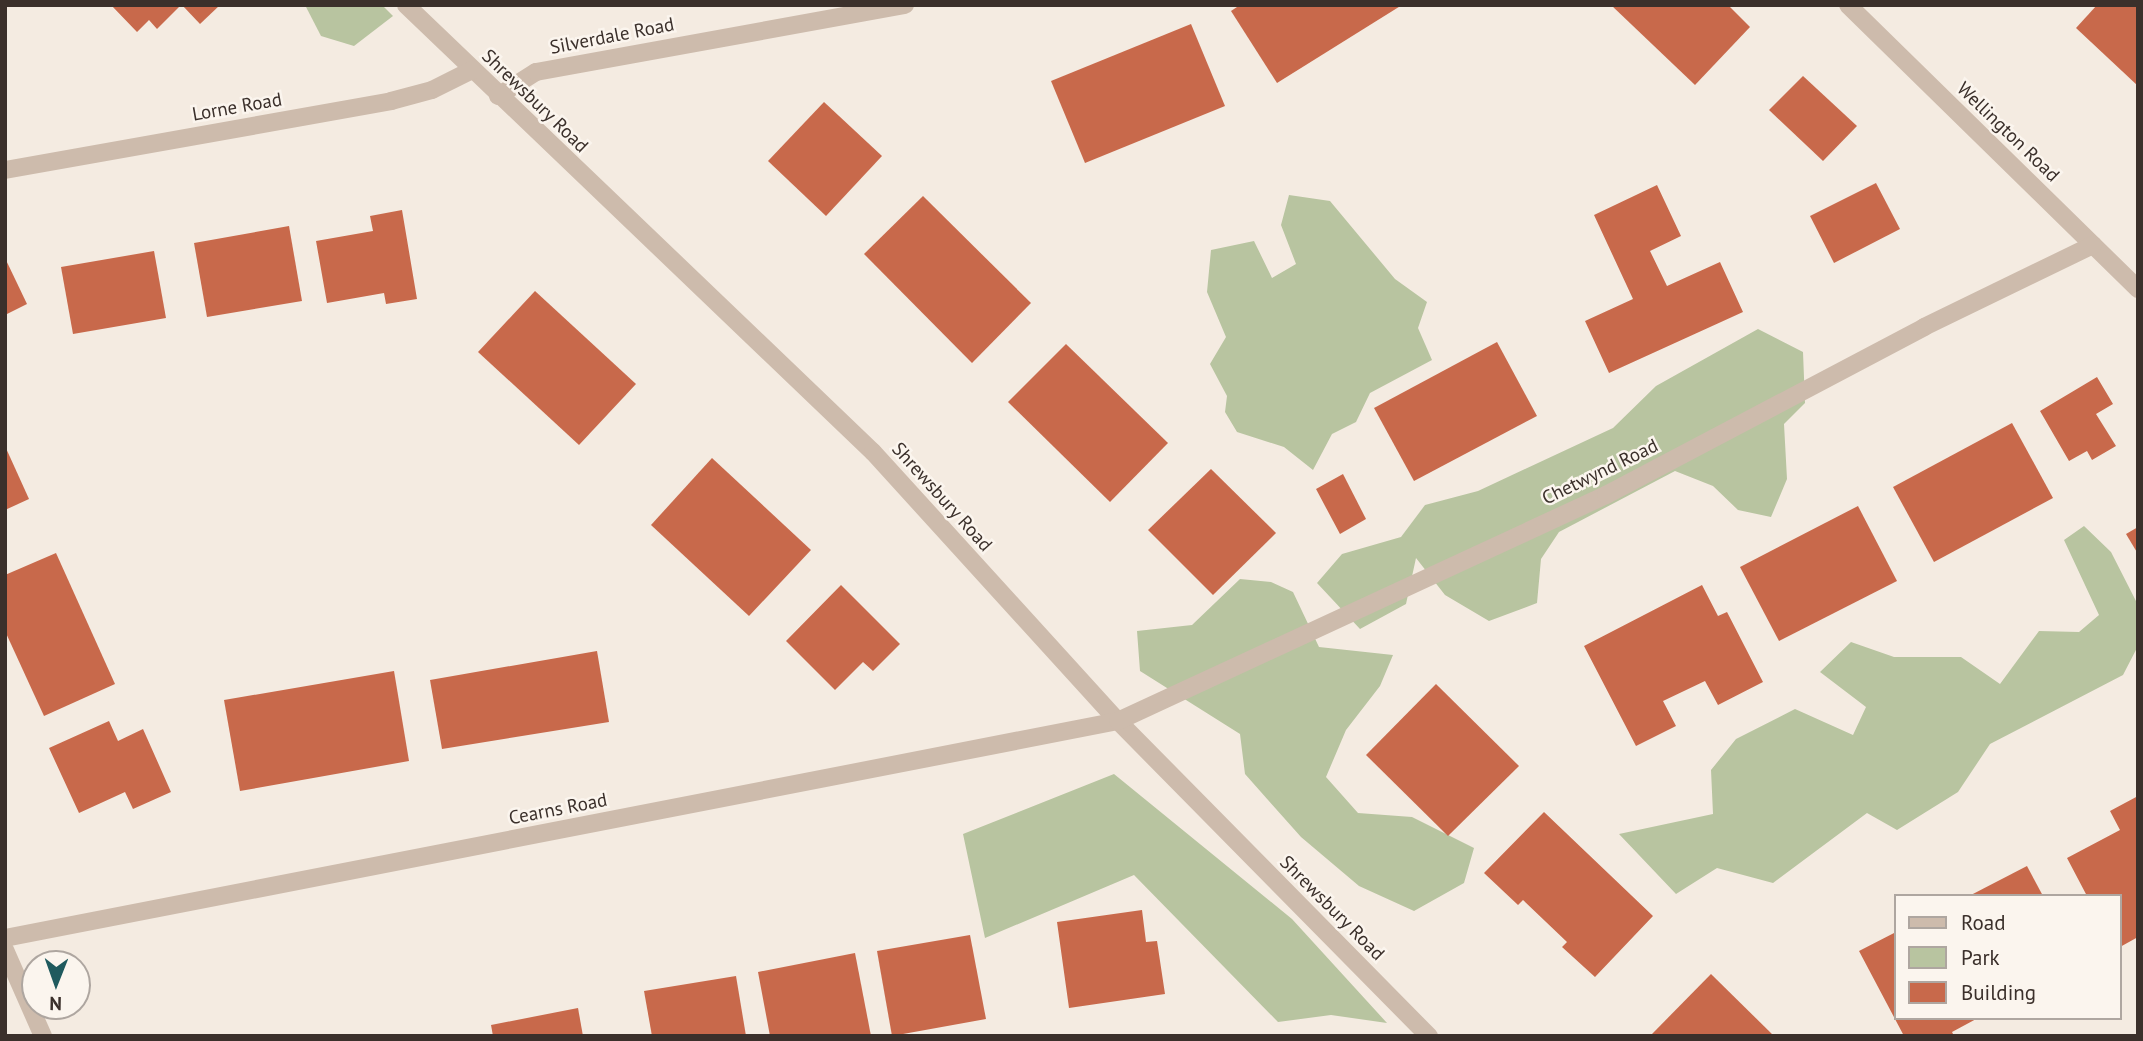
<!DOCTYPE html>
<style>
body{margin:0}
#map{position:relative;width:2143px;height:1041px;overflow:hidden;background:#f4ebe1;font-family:"PT Sans",sans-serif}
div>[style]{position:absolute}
.green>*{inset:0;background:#b8c4a0}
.building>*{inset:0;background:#c8694b}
.minor>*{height:18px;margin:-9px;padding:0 9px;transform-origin:9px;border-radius:9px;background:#cdbbac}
span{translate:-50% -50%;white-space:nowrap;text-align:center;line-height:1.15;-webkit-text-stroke:5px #fbf5ee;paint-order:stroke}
.street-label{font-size:19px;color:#3b302b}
.frame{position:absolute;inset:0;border:7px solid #3b302b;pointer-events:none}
.legend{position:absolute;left:1894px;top:894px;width:228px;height:126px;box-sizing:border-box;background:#fbf5ee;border:2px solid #aea6a0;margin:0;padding:9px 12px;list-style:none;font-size:21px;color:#3b302b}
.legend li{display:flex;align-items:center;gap:14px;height:35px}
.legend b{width:35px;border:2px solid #aea6a0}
.north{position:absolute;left:21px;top:950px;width:70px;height:70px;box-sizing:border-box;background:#fbf5ee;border:2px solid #aea6a0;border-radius:50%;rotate:181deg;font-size:19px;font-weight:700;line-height:28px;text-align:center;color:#3b302b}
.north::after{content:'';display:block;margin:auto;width:24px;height:32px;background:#1f5a5e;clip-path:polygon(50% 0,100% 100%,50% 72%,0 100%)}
</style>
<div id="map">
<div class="green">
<i style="clip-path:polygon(305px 5px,382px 5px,393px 16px,354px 46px,321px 36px)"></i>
<i style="clip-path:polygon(1289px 195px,1330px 201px,1395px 279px,1427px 302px,1418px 328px,1432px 360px,1370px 393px,1356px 422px,1332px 434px,1313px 470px,1284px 447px,1237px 432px,1225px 412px,1227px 396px,1210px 364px,1226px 337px,1207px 292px,1211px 250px,1254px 241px,1272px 278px,1296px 264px,1281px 225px)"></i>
<i style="clip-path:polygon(1758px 329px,1803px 352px,1805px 403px,1784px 424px,1787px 479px,1771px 517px,1738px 510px,1713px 486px,1675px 471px,1559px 532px,1541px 559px,1537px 603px,1489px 621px,1445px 595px,1416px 558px,1406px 604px,1360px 629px,1317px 583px,1342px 554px,1401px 537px,1425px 505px,1478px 491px,1613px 428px,1656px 386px)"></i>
<i style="clip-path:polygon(2084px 526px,2111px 552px,2138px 605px,2138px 646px,2123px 675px,1990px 744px,1958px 792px,1897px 830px,1867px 813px,1773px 883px,1717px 868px,1676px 894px,1619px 834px,1713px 814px,1711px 770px,1736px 739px,1795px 709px,1853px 735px,1866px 707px,1820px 672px,1851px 642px,1894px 657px,1961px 657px,2000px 684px,2039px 631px,2079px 632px,2099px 615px,2064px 540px)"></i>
<i style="clip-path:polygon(1240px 579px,1271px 582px,1293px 592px,1319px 647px,1393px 655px,1380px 686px,1346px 730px,1326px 777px,1358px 813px,1412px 817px,1474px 848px,1464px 883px,1414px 911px,1359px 886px,1301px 837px,1245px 774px,1240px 734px,1140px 671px,1137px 631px,1192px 625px)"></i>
<i style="clip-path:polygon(1114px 774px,1292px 919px,1387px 1023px,1331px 1015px,1278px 1022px,1134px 875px,985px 938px,963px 834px)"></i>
</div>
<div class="building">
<i style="clip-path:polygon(111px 5px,181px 5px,157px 29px,149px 20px,137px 32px)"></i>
<i style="clip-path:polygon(182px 5px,220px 5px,200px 24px)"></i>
<i style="clip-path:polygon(1240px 5px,1402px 5px,1277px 83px,1231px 11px)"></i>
<i style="clip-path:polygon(1611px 5px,1728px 5px,1750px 27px,1695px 85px)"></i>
<i style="clip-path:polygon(2097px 5px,2138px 5px,2138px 86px,2076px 28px)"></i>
<i style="clip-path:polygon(1191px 24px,1225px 106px,1085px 163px,1051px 81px)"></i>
<i style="clip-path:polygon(1803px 76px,1857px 126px,1823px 161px,1769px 110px)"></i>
<i style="clip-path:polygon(824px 102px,882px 156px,826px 216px,768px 161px)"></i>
<i style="clip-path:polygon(1876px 183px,1900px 229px,1834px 263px,1810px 216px)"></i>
<i style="clip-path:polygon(1657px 185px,1681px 236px,1650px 251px,1667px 286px,1720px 262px,1743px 312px,1609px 373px,1585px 321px,1633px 299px,1594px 215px)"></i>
<i style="clip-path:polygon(923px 196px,1031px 303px,972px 363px,864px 254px)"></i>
<i style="clip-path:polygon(402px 210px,417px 299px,386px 304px,384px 293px,327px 303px,316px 241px,373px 231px,370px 216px)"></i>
<i style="clip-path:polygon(289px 226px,302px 301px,207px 317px,194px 243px)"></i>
<i style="clip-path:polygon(154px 251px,166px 318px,73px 334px,61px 267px)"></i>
<i style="clip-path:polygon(5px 258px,27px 304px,5px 315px)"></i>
<i style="clip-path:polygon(535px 291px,636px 384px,579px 445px,478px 352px)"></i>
<i style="clip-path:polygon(1497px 342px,1537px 416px,1414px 481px,1374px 408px)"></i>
<i style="clip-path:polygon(1066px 344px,1168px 443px,1110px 502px,1008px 402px)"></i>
<i style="clip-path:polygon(2097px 377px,2113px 404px,2096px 414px,2116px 446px,2092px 460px,2087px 451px,2069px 461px,2040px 411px)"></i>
<i style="clip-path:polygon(2012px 423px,2053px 498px,1934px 562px,1893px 487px)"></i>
<i style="clip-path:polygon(5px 446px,29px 499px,5px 510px)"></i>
<i style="clip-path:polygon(712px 458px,811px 550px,749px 616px,651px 525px)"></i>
<i style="clip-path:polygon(1211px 469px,1276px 533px,1213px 595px,1148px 530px)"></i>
<i style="clip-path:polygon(1343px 474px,1366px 519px,1340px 534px,1316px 489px)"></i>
<i style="clip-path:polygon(1858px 506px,1897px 581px,1779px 641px,1740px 567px)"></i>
<i style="clip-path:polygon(2138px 527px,2138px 554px,2126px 534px)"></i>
<i style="clip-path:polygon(56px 553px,115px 684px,44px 716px,5px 631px,5px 575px)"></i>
<i style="clip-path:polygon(841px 585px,900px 644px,873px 671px,863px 662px,835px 690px,786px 641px)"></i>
<i style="clip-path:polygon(1702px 585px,1718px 616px,1727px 612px,1763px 682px,1718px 705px,1705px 681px,1663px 701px,1676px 726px,1636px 746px,1584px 646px)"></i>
<i style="clip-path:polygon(597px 651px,609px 722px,442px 749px,430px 680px)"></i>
<i style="clip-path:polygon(394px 671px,409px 761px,240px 791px,224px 700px)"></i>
<i style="clip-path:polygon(1436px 684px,1519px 766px,1448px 836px,1366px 755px)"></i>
<i style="clip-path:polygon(109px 721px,118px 741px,143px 729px,171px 792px,133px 809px,125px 792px,79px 813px,49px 748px)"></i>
<i style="clip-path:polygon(2138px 796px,2138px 937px,2120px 947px,2120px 896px,2087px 896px,2067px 858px,2120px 830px,2110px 811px)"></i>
<i style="clip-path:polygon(1544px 812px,1653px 916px,1595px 977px,1562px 947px,1567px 942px,1523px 900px,1518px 905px,1484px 873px)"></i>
<i style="clip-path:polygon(2027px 866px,2043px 896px,1969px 896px)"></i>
<i style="clip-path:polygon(1142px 910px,1146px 942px,1157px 941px,1165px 994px,1069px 1008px,1057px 922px)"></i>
<i style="clip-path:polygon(1896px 932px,1896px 1018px,1978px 1018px,1952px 1032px,1954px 1036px,1904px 1036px,1859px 951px)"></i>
<i style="clip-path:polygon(970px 935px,986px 1019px,892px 1036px,877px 951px)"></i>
<i style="clip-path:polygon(855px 953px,871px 1036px,770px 1036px,758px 972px)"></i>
<i style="clip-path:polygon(1711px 974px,1774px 1036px,1652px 1034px)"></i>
<i style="clip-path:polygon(736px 976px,746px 1036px,652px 1036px,644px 991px)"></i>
<i style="clip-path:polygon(578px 1008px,583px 1036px,493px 1036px,491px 1025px)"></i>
</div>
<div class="minor">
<i style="left:406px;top:5px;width:646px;rotate:43.75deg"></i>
<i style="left:873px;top:452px;width:364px;rotate:47.7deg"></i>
<i style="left:1118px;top:721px;width:443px;rotate:45.4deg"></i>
<i style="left:1848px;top:5px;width:406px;rotate:44.4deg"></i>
<i style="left:498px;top:96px;width:45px;rotate:-32.3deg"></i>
<i style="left:536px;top:72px;width:375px;rotate:-10.3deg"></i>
<i style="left:5px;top:170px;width:392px;rotate:-10.1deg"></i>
<i style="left:391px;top:101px;width:42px;rotate:-15deg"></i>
<i style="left:432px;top:90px;width:45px;rotate:-26.6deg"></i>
<i style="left:5px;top:938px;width:1134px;rotate:-11.03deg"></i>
<i style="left:1118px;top:721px;width:538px;rotate:-24.85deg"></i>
<i style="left:1606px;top:495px;width:360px;rotate:-27.8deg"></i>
<i style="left:1924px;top:327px;width:188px;rotate:-25.9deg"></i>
<i style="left:5px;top:950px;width:94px;rotate:66.2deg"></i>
</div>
<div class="street-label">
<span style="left:612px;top:36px;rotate:-11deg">Silverdale Road</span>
<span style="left:535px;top:101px;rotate:44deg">Shrewsbury Road</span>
<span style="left:237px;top:107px;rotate:-10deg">Lorne Road</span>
<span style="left:2008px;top:132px;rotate:44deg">Wellington Road</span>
<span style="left:1600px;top:472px;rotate:-26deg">Chetwynd Road</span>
<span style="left:942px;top:497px;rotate:48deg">Shrewsbury Road</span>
<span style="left:558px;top:809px;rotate:-11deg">Cearns Road</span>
<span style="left:1332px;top:908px;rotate:45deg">Shrewsbury Road</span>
</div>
<div class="frame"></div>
<ul class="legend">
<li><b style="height:9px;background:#cdbbac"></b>Road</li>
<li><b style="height:19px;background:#b8c4a0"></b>Park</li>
<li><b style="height:19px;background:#c8694b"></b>Building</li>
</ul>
<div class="north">N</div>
</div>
